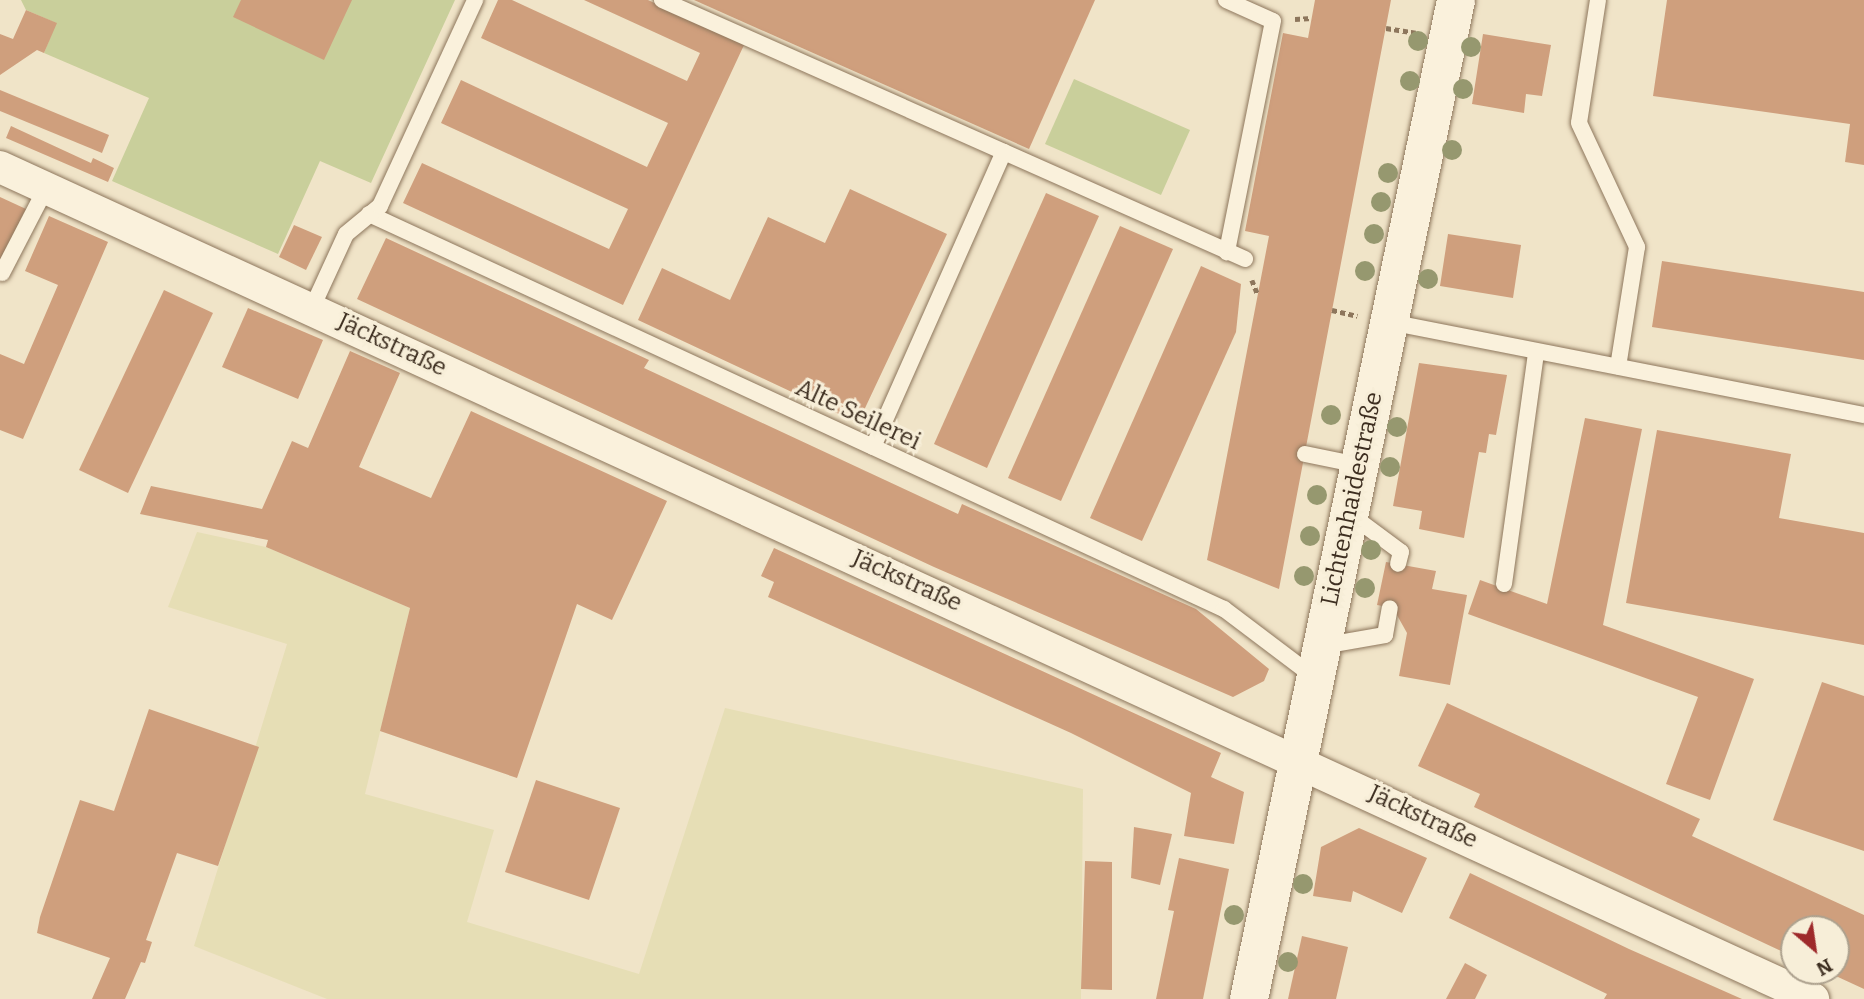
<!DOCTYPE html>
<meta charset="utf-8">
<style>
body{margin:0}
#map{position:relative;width:1864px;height:999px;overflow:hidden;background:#f0e4c8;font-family:Bitter,serif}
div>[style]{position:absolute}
.farmland>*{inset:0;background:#e6deb5}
.green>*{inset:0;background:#c9cf9b}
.building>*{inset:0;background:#cf9f7d}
.path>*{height:4.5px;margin-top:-2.25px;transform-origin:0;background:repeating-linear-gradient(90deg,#8d765c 0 5px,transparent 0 8.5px)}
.roads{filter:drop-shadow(0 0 2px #8d765c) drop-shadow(0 0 2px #8d765c)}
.service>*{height:16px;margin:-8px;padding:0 8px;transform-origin:8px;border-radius:8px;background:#faf1dc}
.minor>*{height:32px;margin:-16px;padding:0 16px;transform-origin:16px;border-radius:16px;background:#faf1dc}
.tertiary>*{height:38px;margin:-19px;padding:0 19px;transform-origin:19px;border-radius:19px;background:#faf1dc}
.trees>*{width:20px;height:20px;margin:-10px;border-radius:50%;background:#96986f}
span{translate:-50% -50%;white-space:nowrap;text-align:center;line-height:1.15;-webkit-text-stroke:6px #f7eed8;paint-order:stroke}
.street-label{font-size:24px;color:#3d2e20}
.north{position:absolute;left:1780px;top:915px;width:70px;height:70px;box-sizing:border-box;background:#f7eed8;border:2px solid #ada18e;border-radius:50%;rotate:151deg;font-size:19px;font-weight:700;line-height:28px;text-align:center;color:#3d2e20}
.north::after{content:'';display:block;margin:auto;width:24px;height:32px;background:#9e2a2b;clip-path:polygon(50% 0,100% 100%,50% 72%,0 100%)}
</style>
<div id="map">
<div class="farmland">
<i style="clip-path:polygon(197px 532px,266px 547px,410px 608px,365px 794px,494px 830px,467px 922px,639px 974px,725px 708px,1083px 789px,1081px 999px,327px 999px,194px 946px,287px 644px,168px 607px)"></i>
</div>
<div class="green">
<i style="clip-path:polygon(21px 0,455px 0,371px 183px,320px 161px,278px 254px,112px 181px,149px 98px,44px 53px,56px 23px,26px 10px)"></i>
<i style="clip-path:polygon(1074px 79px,1190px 130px,1161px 195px,1045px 144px)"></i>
</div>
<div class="building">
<i style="clip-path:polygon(241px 0,352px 0,324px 60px,233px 17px)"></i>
<i style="clip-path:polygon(498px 0,512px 0,687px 81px,700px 53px,584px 0,648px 0,744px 45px,623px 305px,403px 203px,422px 163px,609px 249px,628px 209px,441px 123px,461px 80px,647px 167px,668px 123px,481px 38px)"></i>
<i style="clip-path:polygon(694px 0,1095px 0,1029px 149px)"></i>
<i style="clip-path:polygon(1315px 0,1391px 0,1279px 589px,1207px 560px,1269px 236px,1245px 231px,1283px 33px,1308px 38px)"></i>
<i style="clip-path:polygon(1667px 0,1864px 0,1864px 165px,1845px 162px,1850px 124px,1653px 96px)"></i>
<i style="clip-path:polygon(26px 10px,57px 23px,44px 53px,37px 50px,0 75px,0 34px,13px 39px)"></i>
<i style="clip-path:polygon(1483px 34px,1551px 45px,1542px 96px,1526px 94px,1524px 113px,1472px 104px)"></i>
<i style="clip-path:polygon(0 90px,109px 135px,102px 153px,0 111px)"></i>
<i style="clip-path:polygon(11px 126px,91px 163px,93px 158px,114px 168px,108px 182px,6px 138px)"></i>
<i style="clip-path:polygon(850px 189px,947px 234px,858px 423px,638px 320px,662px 268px,730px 300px,768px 217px,825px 243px)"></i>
<i style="clip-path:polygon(1046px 193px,1099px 216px,987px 468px,934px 444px)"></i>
<i style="clip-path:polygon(0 197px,26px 209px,0 260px)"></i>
<i style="clip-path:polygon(49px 216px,108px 242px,23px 439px,0 430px,0 354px,24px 364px,58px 285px,25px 271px)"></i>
<i style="clip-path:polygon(294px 225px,322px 237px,306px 270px,279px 257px)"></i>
<i style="clip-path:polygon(1120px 226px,1173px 249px,1061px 501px,1008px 478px)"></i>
<i style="clip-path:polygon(1448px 234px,1521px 245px,1513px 298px,1440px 286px)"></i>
<i style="clip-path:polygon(386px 238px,649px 360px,644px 368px,958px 514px,962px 504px,1196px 609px,1269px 669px,1264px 681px,1233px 697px,934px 567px,357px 299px)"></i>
<i style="clip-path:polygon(1662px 261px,1864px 292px,1864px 360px,1652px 327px)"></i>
<i style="clip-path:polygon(1201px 266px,1241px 284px,1236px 332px,1142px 541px,1090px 518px)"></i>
<i style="clip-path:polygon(164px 290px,213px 313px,128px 493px,79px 470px)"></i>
<i style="clip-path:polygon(248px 308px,323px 340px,298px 399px,222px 367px)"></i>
<i style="clip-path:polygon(350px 351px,400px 373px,359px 467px,431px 498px,471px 411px,667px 501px,612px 620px,577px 604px,517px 778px,380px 731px,410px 608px,266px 547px,268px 540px,140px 514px,151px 486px,262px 509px,292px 441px,308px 448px)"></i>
<i style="clip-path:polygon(1419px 363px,1507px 375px,1496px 435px,1489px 434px,1486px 453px,1479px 452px,1464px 538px,1419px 529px,1422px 511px,1393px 506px)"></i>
<i style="clip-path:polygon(1585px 418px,1642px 429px,1603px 625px,1754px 679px,1710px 800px,1666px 784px,1698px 697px,1468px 614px,1480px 580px,1547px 604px)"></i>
<i style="clip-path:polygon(1657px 430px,1791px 454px,1779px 518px,1864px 533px,1864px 645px,1626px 603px)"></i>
<i style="clip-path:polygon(774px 548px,1221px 753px,1211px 777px,1244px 792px,1234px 844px,1184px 836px,1191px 793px,1071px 733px,768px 597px,774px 582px,761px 576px)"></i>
<i style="clip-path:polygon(1386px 562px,1436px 571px,1432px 589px,1467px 595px,1450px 685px,1399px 676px,1407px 633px,1393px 608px,1377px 605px)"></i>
<i style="clip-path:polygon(1822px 682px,1864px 696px,1864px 851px,1773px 820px)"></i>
<i style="clip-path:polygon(1447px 703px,1700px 819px,1692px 836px,1864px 915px,1864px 989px,1825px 971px,1836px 971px,1836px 929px,1794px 929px,1794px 957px,1474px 807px,1480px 794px,1418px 766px)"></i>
<i style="clip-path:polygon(149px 709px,259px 747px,218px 866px,177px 853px,146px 940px,152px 942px,145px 963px,141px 962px,125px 999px,92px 999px,110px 958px,37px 933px,40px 917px,80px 800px,114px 811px)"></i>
<i style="clip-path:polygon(536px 780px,620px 808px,589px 900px,505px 872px)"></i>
<i style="clip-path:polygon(1134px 827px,1172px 834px,1160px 885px,1131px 878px)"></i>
<i style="clip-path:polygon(1359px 828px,1427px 858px,1402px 913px,1353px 891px,1351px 902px,1313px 896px,1321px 847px)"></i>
<i style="clip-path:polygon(1179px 858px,1229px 869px,1203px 999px,1156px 999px,1174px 911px,1168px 910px)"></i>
<i style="clip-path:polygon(1085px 861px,1112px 862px,1112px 990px,1081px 989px)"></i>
<i style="clip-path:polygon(1470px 873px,1629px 949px,1742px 999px,1604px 999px,1607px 994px,1449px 918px)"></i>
<i style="clip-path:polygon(1302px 936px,1348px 947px,1336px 999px,1288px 999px)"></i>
<i style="clip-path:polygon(1465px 963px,1487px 975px,1475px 999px,1446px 999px)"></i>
</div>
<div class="path">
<i style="left:1295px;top:19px;width:17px;rotate:-3deg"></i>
<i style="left:1386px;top:28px;width:30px;rotate:9deg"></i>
<i style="left:1252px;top:280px;width:16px;rotate:68deg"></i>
<i style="left:1332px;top:310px;width:26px;rotate:13deg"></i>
</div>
<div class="roads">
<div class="service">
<i style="left:662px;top:0;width:638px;rotate:23.95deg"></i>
<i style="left:1226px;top:0;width:51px;rotate:24.1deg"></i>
<i style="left:1273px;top:21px;width:236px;rotate:101.3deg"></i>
<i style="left:1598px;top:0;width:124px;rotate:98.8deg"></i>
<i style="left:1579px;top:123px;width:137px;rotate:64.9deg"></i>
<i style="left:1637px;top:247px;width:121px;rotate:99deg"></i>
<i style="left:369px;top:214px;width:942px;rotate:24.8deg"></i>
<i style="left:1224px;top:609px;width:113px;rotate:37.1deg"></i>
<i style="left:2px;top:273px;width:96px;rotate:-62.6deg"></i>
<i style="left:312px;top:308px;width:81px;rotate:-65.3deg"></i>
<i style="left:346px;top:234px;width:44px;rotate:-39.5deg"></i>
<i style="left:380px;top:206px;width:227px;rotate:-65.2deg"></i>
<i style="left:1389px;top:322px;width:484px;rotate:11.1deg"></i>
<i style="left:873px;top:447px;width:323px;rotate:-66.1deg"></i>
<i style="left:1305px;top:454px;width:55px;rotate:11.5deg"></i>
<i style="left:1351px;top:515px;width:62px;rotate:36.5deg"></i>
<i style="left:1401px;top:552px;width:12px;rotate:104deg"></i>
<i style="left:1504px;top:584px;width:234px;rotate:-82.1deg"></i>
<i style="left:1322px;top:646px;width:64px;rotate:-9.9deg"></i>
<i style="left:1385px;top:635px;width:27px;rotate:-80deg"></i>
</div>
<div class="minor">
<i style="left:0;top:167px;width:1995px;rotate:24.65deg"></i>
</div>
<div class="tertiary">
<i style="left:1249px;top:999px;width:1020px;rotate:-78.29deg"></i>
</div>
</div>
<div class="trees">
<i style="left:1418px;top:41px"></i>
<i style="left:1471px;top:47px"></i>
<i style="left:1410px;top:81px"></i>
<i style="left:1463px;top:89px"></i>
<i style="left:1452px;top:150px"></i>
<i style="left:1388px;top:173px"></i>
<i style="left:1381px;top:202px"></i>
<i style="left:1374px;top:234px"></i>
<i style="left:1365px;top:271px"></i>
<i style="left:1428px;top:279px"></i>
<i style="left:1331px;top:415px"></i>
<i style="left:1397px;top:427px"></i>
<i style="left:1390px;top:467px"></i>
<i style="left:1317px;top:495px"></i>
<i style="left:1310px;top:536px"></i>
<i style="left:1371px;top:550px"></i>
<i style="left:1304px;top:576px"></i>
<i style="left:1365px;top:588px"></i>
<i style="left:1303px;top:884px"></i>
<i style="left:1234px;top:915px"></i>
<i style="left:1288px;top:962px"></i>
</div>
<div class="street-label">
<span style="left:392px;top:345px;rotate:25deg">Jäckstraße</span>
<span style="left:858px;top:415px;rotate:25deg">Alte Seilerei</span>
<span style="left:1352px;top:499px;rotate:-78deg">Lichtenhaidestraße</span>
<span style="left:907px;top:581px;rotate:24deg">Jäckstraße</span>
<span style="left:1423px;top:817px;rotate:25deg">Jäckstraße</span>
</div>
<div class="north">N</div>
</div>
